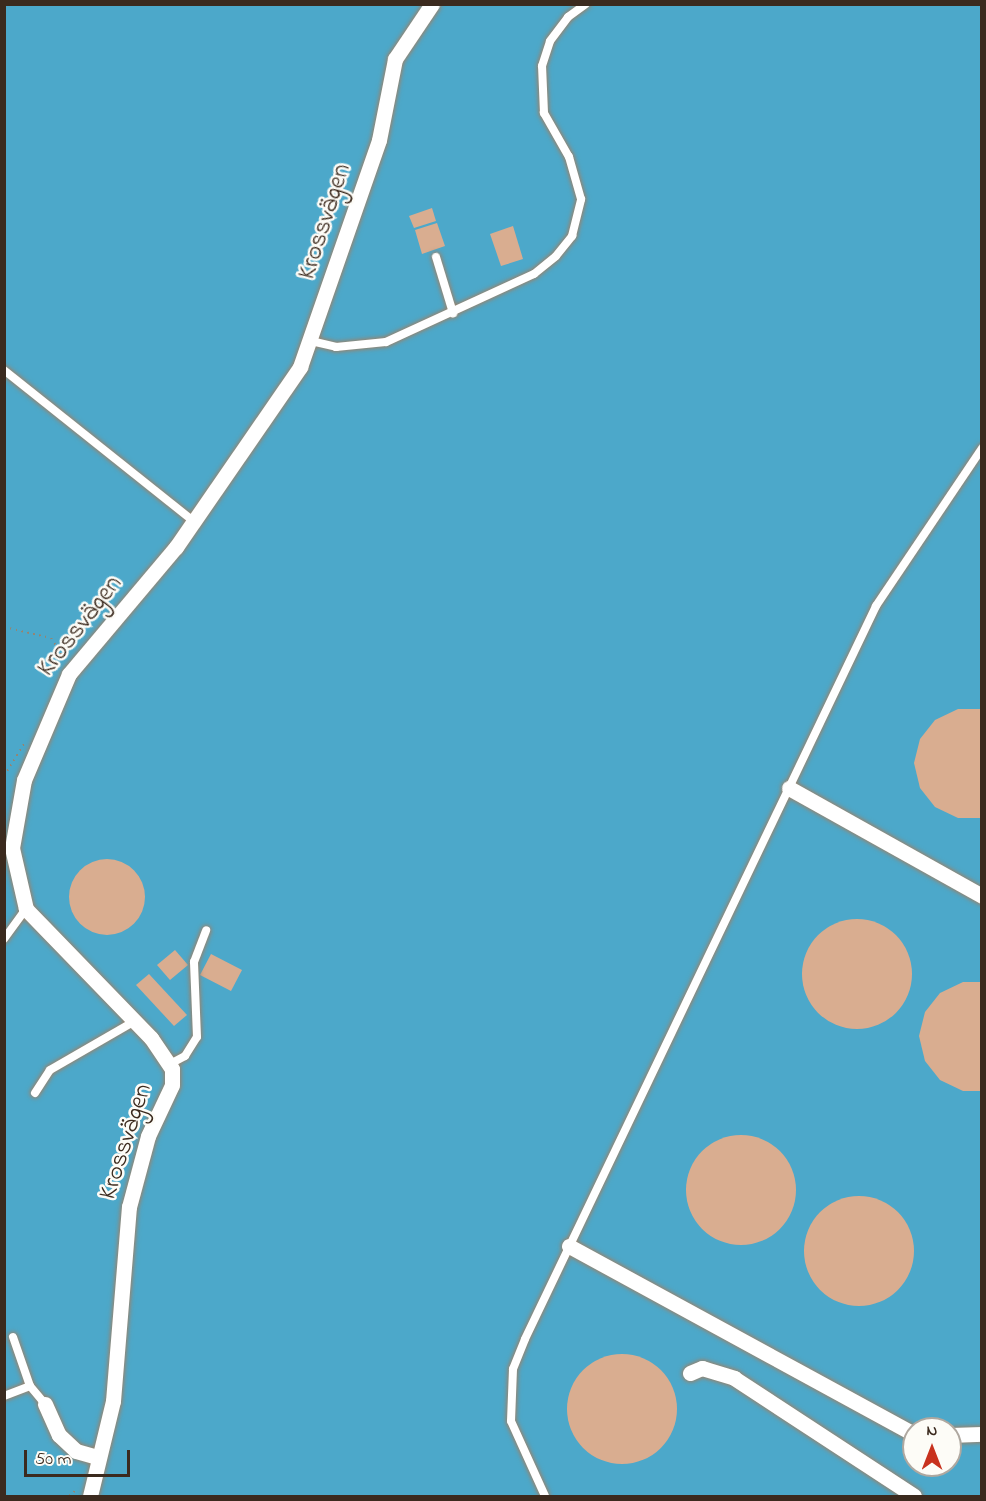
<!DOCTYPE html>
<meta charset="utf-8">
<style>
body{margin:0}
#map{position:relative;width:986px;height:1501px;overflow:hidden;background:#f2dec1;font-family:"Indie Flower",sans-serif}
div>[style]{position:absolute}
.water>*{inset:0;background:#4ca8ca}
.building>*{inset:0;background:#d9ad90}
.round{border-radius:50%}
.path>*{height:2px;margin-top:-1px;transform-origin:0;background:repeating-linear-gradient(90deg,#968470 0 1.5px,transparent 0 6px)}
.roads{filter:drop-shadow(0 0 2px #968470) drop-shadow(0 0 2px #968470)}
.lane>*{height:8px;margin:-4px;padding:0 4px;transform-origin:4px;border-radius:4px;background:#fff}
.street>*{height:15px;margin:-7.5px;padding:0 7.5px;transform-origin:7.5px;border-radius:7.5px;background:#fff}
span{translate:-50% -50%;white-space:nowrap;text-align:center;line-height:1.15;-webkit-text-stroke:5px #fdfcf7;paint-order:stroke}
.street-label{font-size:26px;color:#3b2a1e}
.frame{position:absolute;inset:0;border:6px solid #3b2a1e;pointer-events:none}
.north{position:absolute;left:902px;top:1417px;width:60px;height:60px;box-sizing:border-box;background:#fdfcf7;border:2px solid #afa8a0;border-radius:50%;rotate:0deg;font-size:16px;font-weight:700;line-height:24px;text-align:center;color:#3b2a1e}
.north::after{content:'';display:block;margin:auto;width:21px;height:27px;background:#c8321e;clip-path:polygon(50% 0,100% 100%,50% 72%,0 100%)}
.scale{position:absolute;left:24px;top:1450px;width:106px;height:27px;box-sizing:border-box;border:3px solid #3b2a1e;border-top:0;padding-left:8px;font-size:18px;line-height:21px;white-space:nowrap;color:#3b2a1e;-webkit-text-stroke:4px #fdfcf7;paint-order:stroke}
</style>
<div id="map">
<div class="water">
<i style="clip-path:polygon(evenodd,5px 5px,981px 5px,981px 1496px,5px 1496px,5px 5px,914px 1429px,950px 1429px,950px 1465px,914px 1465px,914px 1429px)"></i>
</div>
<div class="building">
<i style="clip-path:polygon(432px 208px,436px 221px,414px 228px,409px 216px)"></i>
<i style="clip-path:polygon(437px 223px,445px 246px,422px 254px,415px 230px)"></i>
<i style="clip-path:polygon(513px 226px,523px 259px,501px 266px,490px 234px)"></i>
<i style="clip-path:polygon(958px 709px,982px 709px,982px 818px,958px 818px,935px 807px,920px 788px,914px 763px,920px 739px,935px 720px)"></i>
<i class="round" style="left:69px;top:859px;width:76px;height:76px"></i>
<i class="round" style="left:802px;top:919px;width:110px;height:110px"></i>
<i style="clip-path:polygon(175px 950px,188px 965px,170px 980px,157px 965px)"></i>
<i style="clip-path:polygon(211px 954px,242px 970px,231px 991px,200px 975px)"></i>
<i style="clip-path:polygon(149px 974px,187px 1015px,174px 1026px,136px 985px)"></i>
<i style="clip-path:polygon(963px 982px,982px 982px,982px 1091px,963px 1091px,940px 1080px,925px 1061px,919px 1036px,925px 1012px,940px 993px)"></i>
<i class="round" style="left:686px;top:1135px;width:110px;height:110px"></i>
<i class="round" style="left:804px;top:1196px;width:110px;height:110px"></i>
<i class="round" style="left:567px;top:1354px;width:110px;height:110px"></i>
</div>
<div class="path">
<i style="left:4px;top:627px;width:48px;rotate:13.2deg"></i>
<i style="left:51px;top:638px;width:24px;rotate:57deg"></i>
<i style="left:4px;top:776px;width:40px;rotate:-58deg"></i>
<i style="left:69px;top:1496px;width:8px;rotate:-40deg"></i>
</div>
<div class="roads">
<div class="lane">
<i style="left:436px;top:257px;width:59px;rotate:73.1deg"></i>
<i style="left:311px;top:341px;width:26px;rotate:13deg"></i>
<i style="left:336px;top:347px;width:50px;rotate:-5.7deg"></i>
<i style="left:386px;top:342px;width:163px;rotate:-24.7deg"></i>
<i style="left:534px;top:274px;width:28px;rotate:-39deg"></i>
<i style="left:556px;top:256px;width:26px;rotate:-51deg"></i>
<i style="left:572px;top:236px;width:38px;rotate:-76deg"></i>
<i style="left:581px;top:199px;width:44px;rotate:-105.9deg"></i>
<i style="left:569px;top:157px;width:51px;rotate:-119.6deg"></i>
<i style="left:544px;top:113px;width:47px;rotate:-92.4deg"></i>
<i style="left:542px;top:66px;width:26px;rotate:-72deg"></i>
<i style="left:550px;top:41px;width:30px;rotate:-53deg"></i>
<i style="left:568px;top:17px;width:22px;rotate:-36deg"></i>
<i style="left:4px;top:370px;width:242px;rotate:38.6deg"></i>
<i style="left:4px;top:939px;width:37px;rotate:-54deg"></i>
<i style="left:170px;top:1064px;width:17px;rotate:-28deg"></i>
<i style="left:185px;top:1056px;width:22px;rotate:-58deg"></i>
<i style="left:197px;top:1037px;width:75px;rotate:-92.3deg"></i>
<i style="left:194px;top:962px;width:34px;rotate:-69deg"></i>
<i style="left:35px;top:1093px;width:27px;rotate:-57deg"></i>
<i style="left:50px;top:1070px;width:96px;rotate:-30deg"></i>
<i style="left:13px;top:1337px;width:52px;rotate:70.9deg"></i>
<i style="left:4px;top:1396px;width:28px;rotate:-21deg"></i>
<i style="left:30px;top:1386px;width:23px;rotate:50deg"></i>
<i style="left:545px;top:1496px;width:82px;rotate:-114.4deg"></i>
<i style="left:511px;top:1421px;width:52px;rotate:-87.8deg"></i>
<i style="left:513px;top:1369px;width:32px;rotate:-68deg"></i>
<i style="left:525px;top:1339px;width:813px;rotate:-64.41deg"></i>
<i style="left:876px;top:606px;width:190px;rotate:-56.1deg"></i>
</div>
<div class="street">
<i style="left:789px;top:788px;width:221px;rotate:29.2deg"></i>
<i style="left:569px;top:1246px;width:393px;rotate:28.6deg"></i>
<i style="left:690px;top:1373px;width:13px;rotate:-23deg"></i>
<i style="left:702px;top:1368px;width:34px;rotate:17deg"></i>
<i style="left:734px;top:1378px;width:215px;rotate:33.2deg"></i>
<i style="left:45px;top:1404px;width:34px;rotate:66deg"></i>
<i style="left:59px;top:1435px;width:23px;rotate:43deg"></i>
<i style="left:76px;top:1451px;width:22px;rotate:16deg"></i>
<i style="left:950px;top:1435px;width:32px;rotate:-2deg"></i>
<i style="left:90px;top:1496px;width:98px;rotate:-76.4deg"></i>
<i style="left:113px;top:1401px;width:195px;rotate:-85.3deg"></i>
<i style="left:129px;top:1207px;width:73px;rotate:-75deg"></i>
<i style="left:148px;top:1136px;width:56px;rotate:-64.8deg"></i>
<i style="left:172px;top:1085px;width:16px;rotate:-90deg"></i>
<i style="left:172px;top:1069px;width:37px;rotate:-124deg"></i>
<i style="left:151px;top:1038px;width:180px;rotate:-134.1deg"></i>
<i style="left:26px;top:909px;width:63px;rotate:-102.9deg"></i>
<i style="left:12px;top:848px;width:69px;rotate:-80deg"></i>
<i style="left:24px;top:780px;width:115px;rotate:-67deg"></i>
<i style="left:69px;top:674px;width:166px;rotate:-49.9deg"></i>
<i style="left:176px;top:547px;width:219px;rotate:-55.4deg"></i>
<i style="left:300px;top:367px;width:240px;rotate:-70.8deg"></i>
<i style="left:379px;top:140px;width:83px;rotate:-78.8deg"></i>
<i style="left:395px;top:59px;width:66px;rotate:-56.1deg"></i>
</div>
</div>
<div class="street-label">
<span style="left:326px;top:222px;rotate:-72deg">Krossvägen</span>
<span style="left:81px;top:627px;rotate:-52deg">Krossvägen</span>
<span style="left:127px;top:1142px;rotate:-72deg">Krossvägen</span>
</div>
<div class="frame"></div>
<div class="north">N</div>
<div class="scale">50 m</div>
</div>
